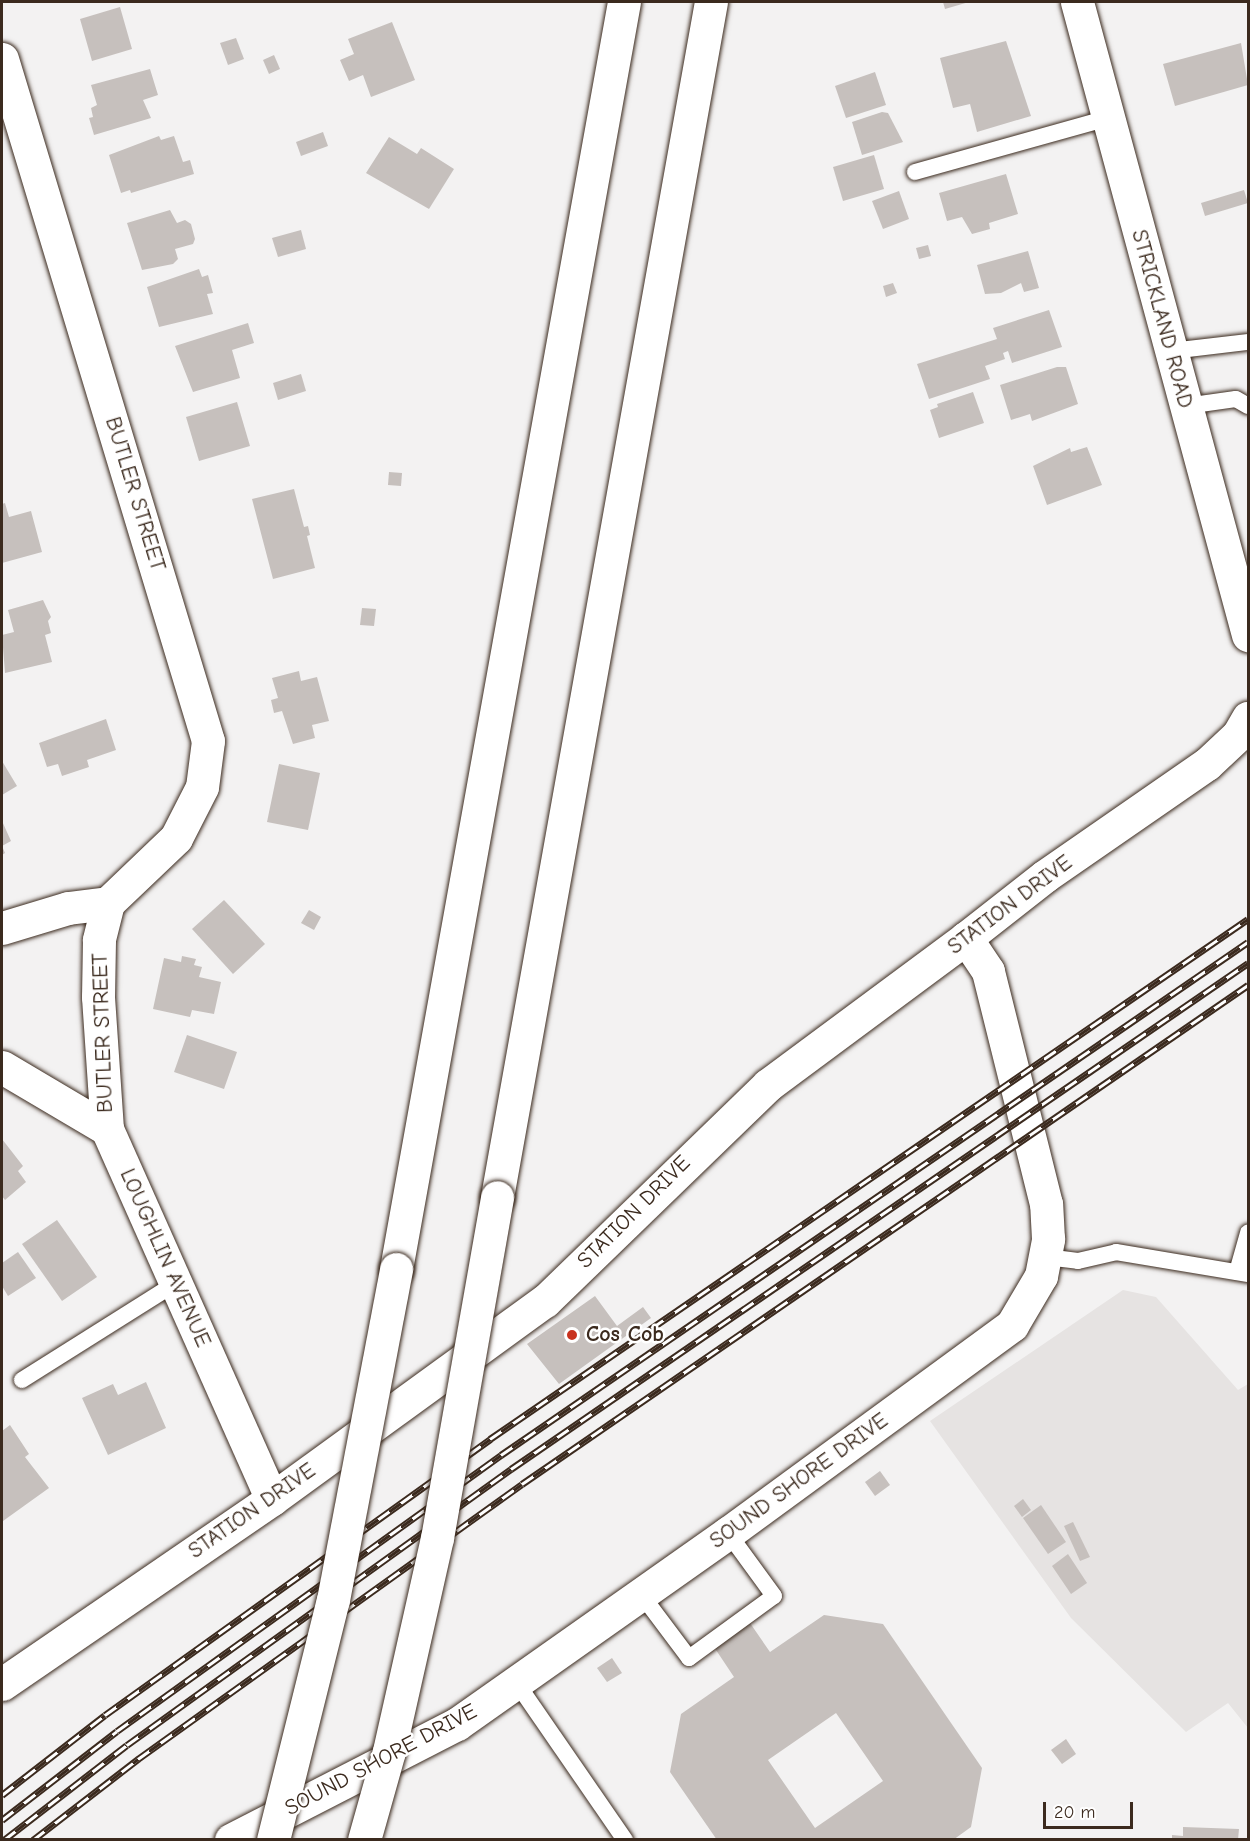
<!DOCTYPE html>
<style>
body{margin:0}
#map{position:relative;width:1250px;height:1841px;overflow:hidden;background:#f3f2f2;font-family:"Comic Neue",sans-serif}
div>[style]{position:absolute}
.built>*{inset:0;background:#e6e3e2}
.building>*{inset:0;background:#c6c0bd}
.roads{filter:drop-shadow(0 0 2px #3b2a1e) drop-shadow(0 0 2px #3b2a1e)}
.lane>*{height:16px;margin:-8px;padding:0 8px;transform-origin:8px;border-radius:8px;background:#fff}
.street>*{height:33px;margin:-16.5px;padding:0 16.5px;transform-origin:16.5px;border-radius:16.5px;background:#fff}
.secondary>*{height:33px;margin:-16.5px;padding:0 16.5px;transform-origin:16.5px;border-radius:16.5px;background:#fff}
.highway>*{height:33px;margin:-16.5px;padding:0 16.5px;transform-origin:16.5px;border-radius:16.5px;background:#fff}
.rail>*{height:7px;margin-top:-3.5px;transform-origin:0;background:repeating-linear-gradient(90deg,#fff 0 14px,#3b2a1e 0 28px);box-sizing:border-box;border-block:2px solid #3b2a1e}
.bridges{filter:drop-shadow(0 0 2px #3b2a1e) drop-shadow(0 0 2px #3b2a1e)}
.highway-bridge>*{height:33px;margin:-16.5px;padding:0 16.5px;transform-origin:16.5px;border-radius:16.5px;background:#fff}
.dots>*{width:16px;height:16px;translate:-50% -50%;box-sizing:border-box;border:3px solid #fff;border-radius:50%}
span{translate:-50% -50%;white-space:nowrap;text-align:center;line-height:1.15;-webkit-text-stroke:5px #fff;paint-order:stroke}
.street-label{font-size:22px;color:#3b2a1e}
.poi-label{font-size:22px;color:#3b2a1e;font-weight:700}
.left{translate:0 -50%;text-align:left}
.frame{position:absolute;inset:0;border:3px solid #3b2a1e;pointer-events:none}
.scale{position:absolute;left:1043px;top:1802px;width:90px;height:27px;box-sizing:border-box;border:3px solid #3b2a1e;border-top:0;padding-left:8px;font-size:18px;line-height:21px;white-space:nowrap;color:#3b2a1e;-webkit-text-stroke:4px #fff;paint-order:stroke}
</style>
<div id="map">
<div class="built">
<i style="clip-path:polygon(1123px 1290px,1156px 1297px,1238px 1390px,1248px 1384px,1248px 1728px,1228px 1703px,1186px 1732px,1071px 1618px,930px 1421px)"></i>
</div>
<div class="building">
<i style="clip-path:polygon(943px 2px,969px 2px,945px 9px)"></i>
<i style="clip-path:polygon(120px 7px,132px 49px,92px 61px,80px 19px)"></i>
<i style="clip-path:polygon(392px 22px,415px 80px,371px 97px,363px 75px,349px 81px,340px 60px,354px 54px,348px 39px)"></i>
<i style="clip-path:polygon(236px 38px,244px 59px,228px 65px,220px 43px)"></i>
<i style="clip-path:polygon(1006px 41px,1031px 116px,977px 132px,970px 104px,953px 108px,940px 58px)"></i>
<i style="clip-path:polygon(1241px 43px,1248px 85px,1175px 106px,1163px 64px)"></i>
<i style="clip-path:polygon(274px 55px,280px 69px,269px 74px,263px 60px)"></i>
<i style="clip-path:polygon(150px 69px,158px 95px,143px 100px,151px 118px,94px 135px,89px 118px,93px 117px,91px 108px,97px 105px,91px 85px)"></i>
<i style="clip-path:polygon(875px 72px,886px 105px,846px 118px,835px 86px)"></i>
<i style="clip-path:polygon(882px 112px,888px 113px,903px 142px,862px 155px,852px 122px)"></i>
<i style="clip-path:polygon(323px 132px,328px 146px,301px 156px,296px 142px)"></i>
<i style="clip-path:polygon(159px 136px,161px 140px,174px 136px,183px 162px,190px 160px,194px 174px,131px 193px,130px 190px,121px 193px,109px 155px)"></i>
<i style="clip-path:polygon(389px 137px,417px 154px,421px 148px,454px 169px,429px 209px,366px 173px)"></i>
<i style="clip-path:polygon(874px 155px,884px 189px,843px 201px,833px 167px)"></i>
<i style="clip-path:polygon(1006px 174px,1018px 214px,989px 223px,990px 229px,972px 234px,962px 217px,947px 221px,939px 193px)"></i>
<i style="clip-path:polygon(1244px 190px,1248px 203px,1205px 216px,1201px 203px)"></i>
<i style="clip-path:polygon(899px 191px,909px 219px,883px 229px,872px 201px)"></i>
<i style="clip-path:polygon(170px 210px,177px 223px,185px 220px,191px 224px,195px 239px,193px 244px,175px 249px,178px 259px,173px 264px,142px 270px,127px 223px)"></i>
<i style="clip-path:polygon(301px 230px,306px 249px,278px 257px,272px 238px)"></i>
<i style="clip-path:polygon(928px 245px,931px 256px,919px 259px,916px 248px)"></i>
<i style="clip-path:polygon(1028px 251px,1039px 288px,1024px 292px,1021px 283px,1001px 293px,985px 294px,977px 265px)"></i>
<i style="clip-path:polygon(199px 269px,202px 277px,208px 275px,213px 293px,207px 294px,213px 314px,159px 327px,147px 287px)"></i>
<i style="clip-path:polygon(893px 283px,897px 293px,886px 297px,883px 286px)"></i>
<i style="clip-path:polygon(1049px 310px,1062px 347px,1012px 363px,1008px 351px,1003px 353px,1005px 359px,985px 366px,990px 379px,929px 399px,917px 364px,997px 339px,993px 328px)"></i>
<i style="clip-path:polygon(248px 323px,254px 343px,232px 350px,240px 378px,193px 392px,175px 346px)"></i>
<i style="clip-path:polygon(1057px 367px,1066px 367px,1078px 404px,1032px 421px,1030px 414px,1011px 420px,1000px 385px)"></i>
<i style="clip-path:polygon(301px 374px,306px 391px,278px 400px,273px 383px)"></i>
<i style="clip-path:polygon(973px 392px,984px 423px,939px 438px,930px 410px,938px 407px,937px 404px)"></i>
<i style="clip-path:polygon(237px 402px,250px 446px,199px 461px,186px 417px)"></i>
<i style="clip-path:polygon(1087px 447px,1102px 485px,1047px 505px,1033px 466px,1070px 448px,1071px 452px)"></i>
<i style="clip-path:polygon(389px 472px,402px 473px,401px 486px,388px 485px)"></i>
<i style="clip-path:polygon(294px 489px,304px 527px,308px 526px,310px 535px,307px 536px,315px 568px,273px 579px,252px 499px)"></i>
<i style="clip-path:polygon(5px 503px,9px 517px,31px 511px,42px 552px,2px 563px,2px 504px)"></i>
<i style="clip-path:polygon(43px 600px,51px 617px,48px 621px,51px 633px,45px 635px,52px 662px,5px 673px,2px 635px,14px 632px,8px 610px)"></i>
<i style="clip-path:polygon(362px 608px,376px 609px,374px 626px,360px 625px)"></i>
<i style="clip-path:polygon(299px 671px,301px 681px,317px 677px,329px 721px,312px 725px,315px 738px,293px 744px,282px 711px,274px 713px,271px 700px,278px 698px,272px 678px)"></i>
<i style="clip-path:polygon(106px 719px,116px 750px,87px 760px,89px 767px,62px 776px,58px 764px,47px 767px,39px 743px)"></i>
<i style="clip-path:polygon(2px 761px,17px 786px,2px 795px)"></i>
<i style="clip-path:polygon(279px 764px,320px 773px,308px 830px,267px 822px)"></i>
<i style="clip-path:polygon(2px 821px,11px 841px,2px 846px,5px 853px,2px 855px)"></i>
<i style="clip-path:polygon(224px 900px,265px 944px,233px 974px,192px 929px)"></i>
<i style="clip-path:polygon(309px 910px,321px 917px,314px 930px,301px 923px)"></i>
<i style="clip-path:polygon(182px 956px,196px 959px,194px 965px,202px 967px,199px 977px,221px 982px,214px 1014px,192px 1010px,190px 1017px,153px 1009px,164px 958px,181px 962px)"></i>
<i style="clip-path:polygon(187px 1035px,237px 1052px,224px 1089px,174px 1072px)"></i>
<i style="clip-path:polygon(2px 1139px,23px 1166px,18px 1171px,26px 1182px,5px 1200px,2px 1196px)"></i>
<i style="clip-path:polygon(57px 1220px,97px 1277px,62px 1301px,22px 1244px)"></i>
<i style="clip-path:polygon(18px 1252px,36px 1278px,8px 1296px,2px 1286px,2px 1263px)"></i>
<i style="clip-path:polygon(595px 1296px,617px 1326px,643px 1307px,651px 1318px,559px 1384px,527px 1344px)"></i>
<i style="clip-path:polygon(146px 1382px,166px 1428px,108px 1455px,82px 1398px,113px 1384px,118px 1395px)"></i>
<i style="clip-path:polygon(10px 1425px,29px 1454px,25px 1457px,49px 1488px,3px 1521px,2px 1431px)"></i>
<i style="clip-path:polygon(880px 1471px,890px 1485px,875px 1496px,865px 1482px)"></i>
<i style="clip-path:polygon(1023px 1499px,1031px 1510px,1022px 1517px,1014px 1506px)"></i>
<i style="clip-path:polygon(1041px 1505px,1066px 1542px,1048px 1554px,1023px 1518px)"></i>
<i style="clip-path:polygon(1073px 1522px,1090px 1557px,1080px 1561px,1064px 1526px)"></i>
<i style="clip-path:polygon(1068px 1554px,1087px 1583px,1071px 1594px,1052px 1566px)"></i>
<i style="clip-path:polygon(evenodd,824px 1615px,883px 1624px,982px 1768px,971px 1827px,953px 1840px,717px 1840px,670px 1772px,681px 1714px,734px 1677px,714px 1647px,750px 1623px,770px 1652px,824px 1615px,836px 1713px,883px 1781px,815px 1828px,768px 1760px,836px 1713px)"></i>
<i style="clip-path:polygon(612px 1658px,622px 1673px,607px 1682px,597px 1668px)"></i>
<i style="clip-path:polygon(1066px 1739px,1076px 1754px,1062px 1764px,1051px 1750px)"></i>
<i style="clip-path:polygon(1183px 1827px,1239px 1829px,1238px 1840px,1172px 1840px,1172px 1835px,1183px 1836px)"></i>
</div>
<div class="roads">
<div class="lane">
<i style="left:915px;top:172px;width:200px;rotate:-15.6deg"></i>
<i style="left:1171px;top:351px;width:78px;rotate:-6.7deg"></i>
<i style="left:1186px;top:406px;width:50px;rotate:-8deg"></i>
<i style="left:1236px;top:399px;width:14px;rotate:30deg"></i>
<i style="left:1046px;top:1257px;width:32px;rotate:7deg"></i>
<i style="left:1078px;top:1261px;width:39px;rotate:-13deg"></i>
<i style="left:1116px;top:1252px;width:134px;rotate:9.5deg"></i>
<i style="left:1237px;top:1272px;width:41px;rotate:-74.2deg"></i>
<i style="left:22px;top:1380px;width:182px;rotate:-32.2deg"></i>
<i style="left:641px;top:1594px;width:80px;rotate:53.1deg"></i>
<i style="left:689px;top:1658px;width:105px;rotate:-36.1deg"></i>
<i style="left:774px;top:1596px;width:78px;rotate:-126.1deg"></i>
<i style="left:516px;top:1682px;width:192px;rotate:55.4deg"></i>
</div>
<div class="street">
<i style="left:2px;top:59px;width:712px;rotate:73.19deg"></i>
<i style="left:208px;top:741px;width:46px;rotate:97.4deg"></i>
<i style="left:202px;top:787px;width:57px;rotate:117deg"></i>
<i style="left:176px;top:838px;width:94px;rotate:136.3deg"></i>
<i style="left:108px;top:903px;width:38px;rotate:104deg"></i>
<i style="left:99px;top:940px;width:57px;rotate:91deg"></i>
<i style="left:98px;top:997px;width:132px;rotate:86.1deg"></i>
<i style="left:2px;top:928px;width:69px;rotate:-16.9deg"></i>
<i style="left:68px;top:908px;width:40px;rotate:-7.1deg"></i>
<i style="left:2px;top:1067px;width:122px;rotate:30.6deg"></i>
<i style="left:107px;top:1129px;width:405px;rotate:66deg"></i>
<i style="left:2px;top:1684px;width:327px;rotate:-34.4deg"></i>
<i style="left:272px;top:1499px;width:337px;rotate:-36deg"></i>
<i style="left:545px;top:1301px;width:310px;rotate:-44.1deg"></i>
<i style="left:768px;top:1085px;width:247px;rotate:-36.6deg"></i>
</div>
<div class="secondary">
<i style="left:1077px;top:2px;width:656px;rotate:74.88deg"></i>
<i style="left:231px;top:1840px;width:254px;rotate:-27.2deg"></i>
<i style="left:457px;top:1724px;width:332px;rotate:-35.2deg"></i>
<i style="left:728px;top:1533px;width:352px;rotate:-36.2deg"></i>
<i style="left:1012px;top:1325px;width:57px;rotate:-59.4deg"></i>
<i style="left:1041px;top:1276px;width:38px;rotate:-79deg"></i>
<i style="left:1048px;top:1239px;width:35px;rotate:-93deg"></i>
<i style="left:1046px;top:1204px;width:240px;rotate:-104deg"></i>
<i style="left:988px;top:971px;width:40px;rotate:-124deg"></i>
<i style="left:966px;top:938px;width:100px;rotate:-38.1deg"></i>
<i style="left:1045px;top:876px;width:197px;rotate:-34.7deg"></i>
<i style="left:1207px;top:764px;width:42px;rotate:-43.1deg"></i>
<i style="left:1238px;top:735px;width:20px;rotate:-60deg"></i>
</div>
<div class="highway">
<i style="left:497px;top:1197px;width:1214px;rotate:-79.85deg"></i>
<i style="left:396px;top:1269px;width:1287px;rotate:-79.8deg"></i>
</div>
</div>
<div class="rail">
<i style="left:2px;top:1795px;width:130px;rotate:-37.8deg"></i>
<i style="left:105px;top:1715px;width:474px;rotate:-35.6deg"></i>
<i style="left:490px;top:1439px;width:919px;rotate:-34.45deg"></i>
<i style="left:2px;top:1820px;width:145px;rotate:-37.7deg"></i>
<i style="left:117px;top:1731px;width:473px;rotate:-35.7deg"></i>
<i style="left:501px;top:1455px;width:906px;rotate:-34.48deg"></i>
<i style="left:4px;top:1840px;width:155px;rotate:-37.7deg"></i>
<i style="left:127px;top:1745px;width:473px;rotate:-35.7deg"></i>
<i style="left:511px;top:1469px;width:894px;rotate:-34.47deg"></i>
<i style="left:33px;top:1840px;width:133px;rotate:-37.6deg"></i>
<i style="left:138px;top:1759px;width:472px;rotate:-35.6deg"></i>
<i style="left:522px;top:1484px;width:881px;rotate:-34.5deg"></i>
</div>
<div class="bridges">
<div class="highway-bridge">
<i style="left:273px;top:1840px;width:247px;rotate:-76deg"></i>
<i style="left:333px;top:1600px;width:337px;rotate:-79.2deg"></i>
<i style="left:364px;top:1840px;width:92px;rotate:-74.3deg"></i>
<i style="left:389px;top:1751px;width:218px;rotate:-77.3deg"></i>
<i style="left:437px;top:1538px;width:346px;rotate:-80deg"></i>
</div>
</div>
<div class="dots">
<i style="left:572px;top:1335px;background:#c8321e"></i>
</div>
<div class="street-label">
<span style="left:1162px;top:319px;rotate:75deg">STRICKLAND ROAD</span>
<span style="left:135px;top:494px;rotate:73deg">BUTLER STREET</span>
<span style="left:1010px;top:905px;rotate:-37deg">STATION DRIVE</span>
<span style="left:103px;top:1033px;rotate:-92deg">BUTLER STREET</span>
<span style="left:634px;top:1212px;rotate:-45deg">STATION DRIVE</span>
<span style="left:165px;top:1258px;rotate:66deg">LOUGHLIN AVENUE</span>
<span style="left:799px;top:1481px;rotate:-36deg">SOUND SHORE DRIVE</span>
<span style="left:252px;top:1511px;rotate:-35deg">STATION DRIVE</span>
<span style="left:381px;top:1760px;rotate:-28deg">SOUND SHORE DRIVE</span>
</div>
<div class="poi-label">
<span class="left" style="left:586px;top:1335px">Cos Cob</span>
</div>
<div class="frame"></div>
<div class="scale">20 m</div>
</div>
